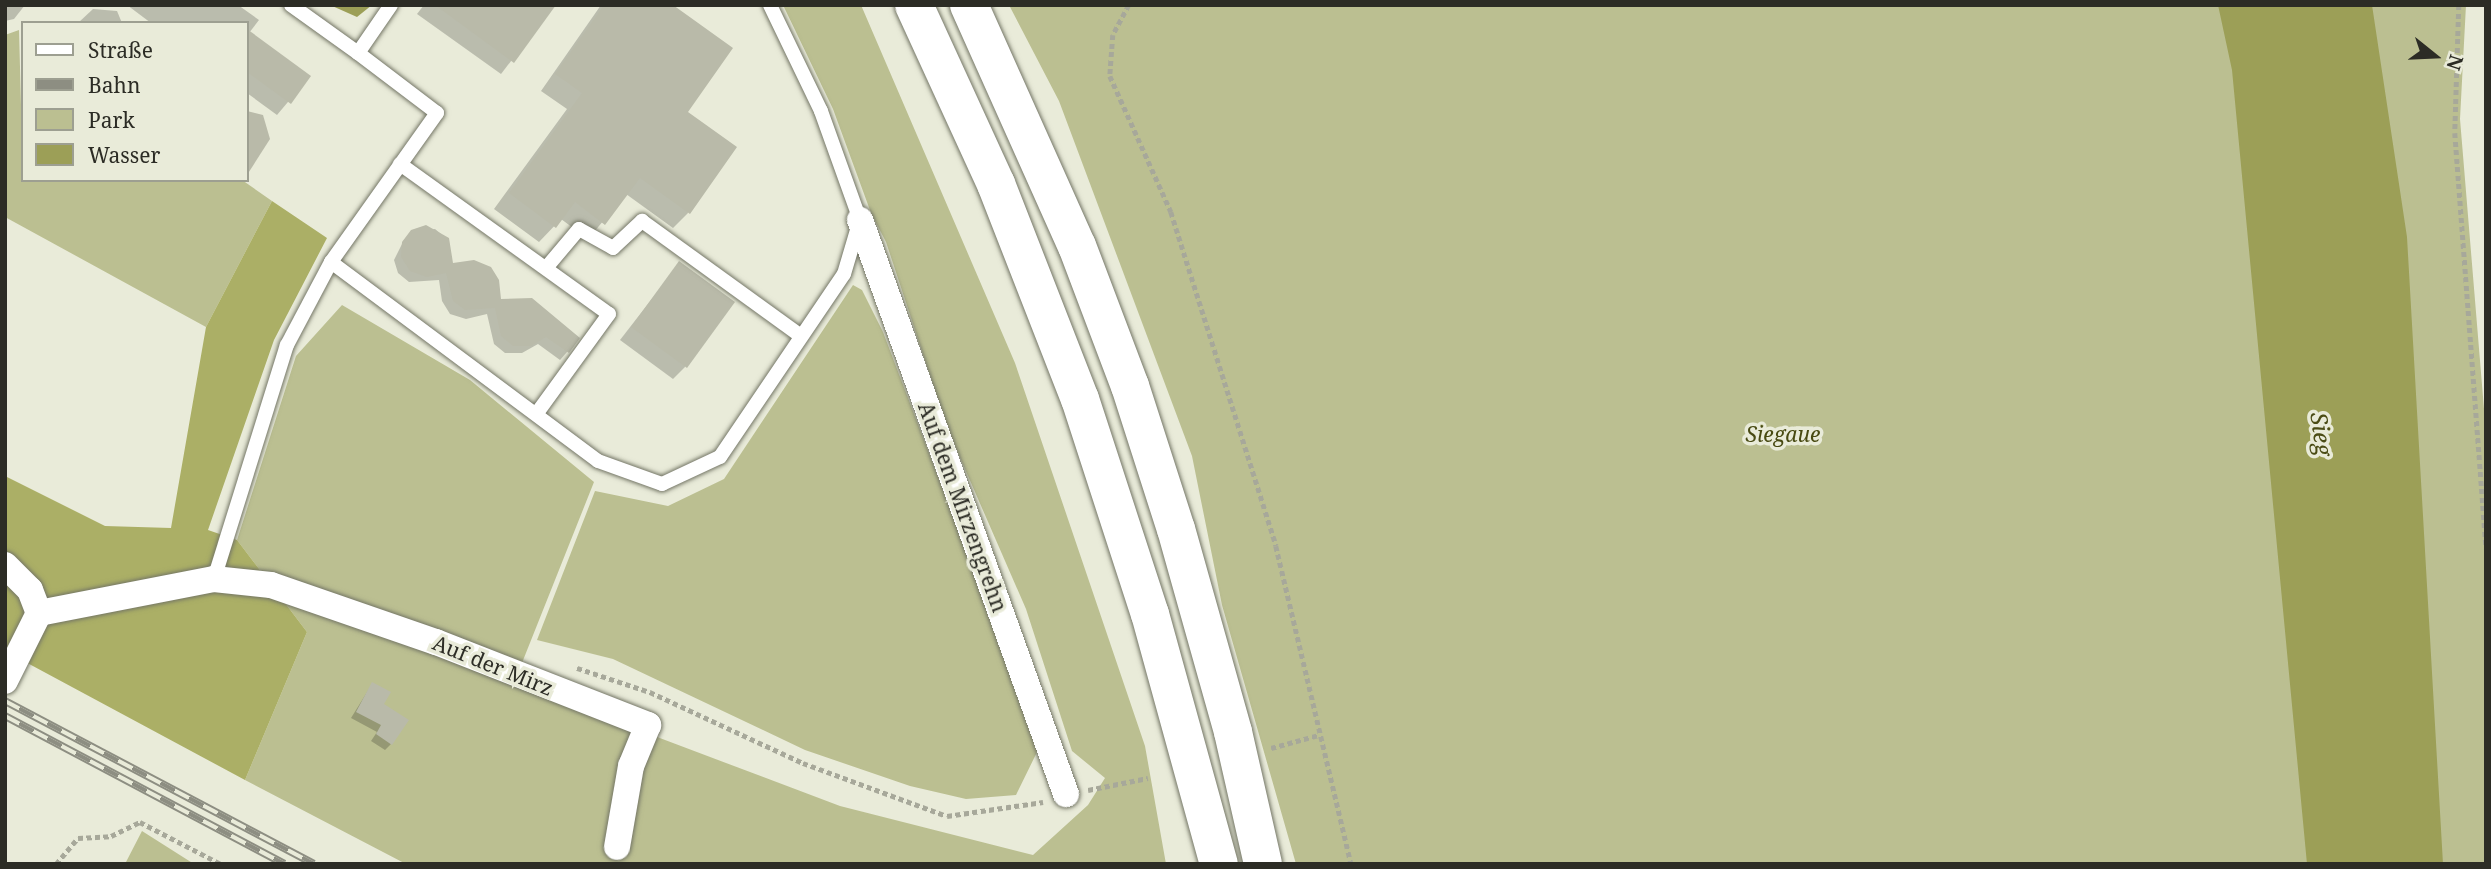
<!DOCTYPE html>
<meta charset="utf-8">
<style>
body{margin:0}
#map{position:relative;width:2491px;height:869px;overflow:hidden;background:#e9ebd9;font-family:"Noto Serif",serif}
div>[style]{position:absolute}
.green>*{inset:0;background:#bbbf91}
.forest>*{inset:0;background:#abaf66}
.water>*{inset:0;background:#9c9f57}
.shadow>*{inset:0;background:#0003}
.building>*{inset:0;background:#b9baa9}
.path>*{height:4.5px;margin-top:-2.25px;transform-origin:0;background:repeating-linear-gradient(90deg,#a7a89a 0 5px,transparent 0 8.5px)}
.roads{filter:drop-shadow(0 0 2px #747666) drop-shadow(0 0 2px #747666)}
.service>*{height:14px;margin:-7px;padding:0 7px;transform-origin:7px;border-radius:7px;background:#fff}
.minor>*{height:26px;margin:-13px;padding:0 13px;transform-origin:13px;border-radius:13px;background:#fff}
.motorway>*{height:38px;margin:-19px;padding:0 19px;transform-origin:19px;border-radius:19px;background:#fff}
.rail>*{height:8px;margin-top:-4px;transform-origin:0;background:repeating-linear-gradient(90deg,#e9ebd9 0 16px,#8d8e82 0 32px);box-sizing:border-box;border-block:2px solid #8d8e82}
span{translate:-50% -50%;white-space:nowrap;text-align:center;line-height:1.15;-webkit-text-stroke:7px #e9ebd9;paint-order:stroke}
.park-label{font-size:21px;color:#484a12;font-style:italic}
.street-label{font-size:21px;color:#2c2c25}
.water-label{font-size:23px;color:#4a4c15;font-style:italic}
.frame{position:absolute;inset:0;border:7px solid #2c2c25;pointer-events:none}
.legend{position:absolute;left:21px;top:21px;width:228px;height:161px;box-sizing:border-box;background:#e9ebd9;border:2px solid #9d9f91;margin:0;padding:9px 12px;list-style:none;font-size:21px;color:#2c2c25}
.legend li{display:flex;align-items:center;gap:14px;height:35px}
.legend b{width:35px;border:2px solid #9d9f91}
.north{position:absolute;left:2400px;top:21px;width:70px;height:70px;-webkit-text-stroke:5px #e9ebd9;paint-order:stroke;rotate:108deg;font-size:19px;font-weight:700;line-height:28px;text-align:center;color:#2c2c25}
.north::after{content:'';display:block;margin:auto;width:24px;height:32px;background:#2c2c25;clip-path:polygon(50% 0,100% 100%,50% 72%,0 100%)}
</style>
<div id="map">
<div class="green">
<i style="clip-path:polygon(783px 5px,861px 5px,1015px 363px,1145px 746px,1166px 864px,406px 864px,245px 780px,307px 632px,237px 540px,296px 356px,342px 305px,470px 380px,594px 482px,514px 683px,840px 806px,1033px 855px,1088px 805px,1105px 778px,1072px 751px,1026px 609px,948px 430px,886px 242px,871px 213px,833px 109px)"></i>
<i style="clip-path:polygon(1009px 5px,2466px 5px,2460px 119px,2486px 433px,2486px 864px,1296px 864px,1222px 605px,1192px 456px,1059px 101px)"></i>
<i style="clip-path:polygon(19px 30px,23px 180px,242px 180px,272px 201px,206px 327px,5px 217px,5px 35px)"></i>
<i style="clip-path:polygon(853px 285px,862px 290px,883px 332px,1040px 746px,1016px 795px,966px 799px,910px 786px,805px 750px,613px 659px,537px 640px,595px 491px,668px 506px,724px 479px)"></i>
<i style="clip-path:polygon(142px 831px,194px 864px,88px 864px,126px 862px)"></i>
</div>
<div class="forest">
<i style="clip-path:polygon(272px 201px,327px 238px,274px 340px,208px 530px,237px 540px,307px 632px,245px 780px,5px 651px,5px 476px,105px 526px,171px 528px,206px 327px)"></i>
</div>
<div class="water">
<i style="clip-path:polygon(330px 5px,372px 5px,357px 17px)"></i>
<i style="clip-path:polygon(2218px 5px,2372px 5px,2407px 237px,2443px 864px,2307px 864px,2232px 70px)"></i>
</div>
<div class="shadow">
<i style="clip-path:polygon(5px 5px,25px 5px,14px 19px,5px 21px)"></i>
<i style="clip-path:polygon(127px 5px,238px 5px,259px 20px,249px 33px,309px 77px,277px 115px,247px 93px,247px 23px,151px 23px)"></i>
<i style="clip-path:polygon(424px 5px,554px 5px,501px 74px,417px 14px)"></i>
<i style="clip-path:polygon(601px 5px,670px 5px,688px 213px,673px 228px,626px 194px,588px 239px,561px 219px,539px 242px,494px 209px,567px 109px,541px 91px)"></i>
<i style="clip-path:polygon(93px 9px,117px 11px,122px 23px,78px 23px)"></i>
<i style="clip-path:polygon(435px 229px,447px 239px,452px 265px,483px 264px,495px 274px,500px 301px,578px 338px,567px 352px,560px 360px,538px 344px,522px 353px,505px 353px,494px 344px,487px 314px,466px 319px,450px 314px,442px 301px,439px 280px,409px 282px,398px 273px,394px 260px,404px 240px,412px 232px)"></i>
<i style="clip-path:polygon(679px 264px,685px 367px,673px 379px,620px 340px)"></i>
<i style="clip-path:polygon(372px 684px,391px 744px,385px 750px,371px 741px,377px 732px,351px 718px)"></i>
</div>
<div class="building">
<i style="clip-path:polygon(435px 5px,556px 5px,514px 63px)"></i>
<i style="clip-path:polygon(604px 5px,673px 5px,733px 48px,688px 112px,737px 147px,690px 214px,640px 178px,605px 225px,575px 202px,556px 228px,509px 193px,582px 93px,555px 74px)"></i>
<i style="clip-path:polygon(247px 29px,311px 76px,291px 104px,247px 72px)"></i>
<i style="clip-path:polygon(247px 111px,263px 115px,270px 139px,247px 175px)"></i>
<i style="clip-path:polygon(426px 225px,449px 238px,453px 263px,474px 260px,491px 267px,499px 280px,501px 299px,532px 298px,580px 338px,569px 353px,546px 337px,531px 346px,513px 346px,501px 336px,495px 308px,465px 310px,453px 301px,446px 273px,427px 277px,410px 271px,401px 257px,402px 242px,411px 230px)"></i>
<i style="clip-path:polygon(679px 261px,735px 302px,687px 368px,631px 327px)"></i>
<i style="clip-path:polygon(372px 682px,391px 692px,384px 704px,409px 720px,392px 745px,376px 734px,381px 725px,356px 712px)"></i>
</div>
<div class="path">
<i style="left:1129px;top:5px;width:34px;rotate:118deg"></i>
<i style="left:1113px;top:35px;width:41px;rotate:94.2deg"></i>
<i style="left:1110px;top:76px;width:149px;rotate:65.8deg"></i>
<i style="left:1171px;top:212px;width:350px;rotate:72.5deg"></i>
<i style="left:1276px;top:546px;width:327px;rotate:76.7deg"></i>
<i style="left:2459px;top:5px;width:128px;rotate:91.8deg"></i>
<i style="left:2455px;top:133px;width:417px;rotate:85.7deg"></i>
<i style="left:577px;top:668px;width:77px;rotate:18.2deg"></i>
<i style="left:650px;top:692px;width:169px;rotate:24.9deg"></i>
<i style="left:803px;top:763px;width:153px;rotate:20.2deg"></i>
<i style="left:947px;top:816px;width:97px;rotate:-8.3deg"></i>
<i style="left:1271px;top:748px;width:50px;rotate:-15.2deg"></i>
<i style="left:1088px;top:790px;width:61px;rotate:-11.3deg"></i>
<i style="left:56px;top:864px;width:34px;rotate:-50deg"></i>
<i style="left:78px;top:838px;width:33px;rotate:-3deg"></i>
<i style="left:111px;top:836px;width:32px;rotate:-26deg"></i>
<i style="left:140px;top:822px;width:91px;rotate:27.4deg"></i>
</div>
<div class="roads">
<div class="service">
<i style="left:291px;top:5px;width:82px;rotate:35.6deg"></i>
<i style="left:358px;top:53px;width:58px;rotate:-55.5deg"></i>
<i style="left:400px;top:164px;width:257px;rotate:35.7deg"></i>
<i style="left:609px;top:314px;width:122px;rotate:126deg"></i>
<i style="left:331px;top:262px;width:333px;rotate:36.7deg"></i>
<i style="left:598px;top:461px;width:68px;rotate:19.8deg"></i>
<i style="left:662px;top:484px;width:64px;rotate:-25deg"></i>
<i style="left:720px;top:457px;width:221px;rotate:-55.9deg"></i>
<i style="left:844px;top:274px;width:56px;rotate:-73.5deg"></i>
<i style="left:860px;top:220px;width:116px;rotate:-109.7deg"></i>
<i style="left:821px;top:111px;width:118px;rotate:-115.7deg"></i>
<i style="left:546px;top:268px;width:51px;rotate:-49.8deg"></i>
<i style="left:579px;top:229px;width:39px;rotate:29deg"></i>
<i style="left:613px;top:248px;width:40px;rotate:-43deg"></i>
<i style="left:642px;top:221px;width:196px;rotate:35.9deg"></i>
<i style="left:214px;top:579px;width:245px;rotate:-72.7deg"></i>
<i style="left:287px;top:345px;width:94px;rotate:-62.1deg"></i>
<i style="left:331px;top:262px;width:183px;rotate:-54.6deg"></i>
<i style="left:437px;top:113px;width:99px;rotate:-142.8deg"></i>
</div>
<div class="minor">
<i style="left:860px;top:220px;width:610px;rotate:70.26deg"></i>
<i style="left:5px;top:565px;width:35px;rotate:45deg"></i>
<i style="left:30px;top:590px;width:25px;rotate:69deg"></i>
<i style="left:39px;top:613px;width:76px;rotate:116.6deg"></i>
<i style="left:39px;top:613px;width:178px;rotate:-11deg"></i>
<i style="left:214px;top:579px;width:57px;rotate:6deg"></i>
<i style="left:271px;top:585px;width:175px;rotate:19.1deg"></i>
<i style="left:436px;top:642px;width:228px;rotate:21.4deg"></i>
<i style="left:648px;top:725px;width:44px;rotate:112.5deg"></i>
<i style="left:631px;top:766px;width:82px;rotate:99.8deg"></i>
</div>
<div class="motorway">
<i style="left:914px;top:5px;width:197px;rotate:65.4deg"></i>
<i style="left:996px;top:184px;width:231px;rotate:68.7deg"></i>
<i style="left:1080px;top:399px;width:226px;rotate:72deg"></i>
<i style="left:1150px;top:614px;width:259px;rotate:74.6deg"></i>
<i style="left:969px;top:5px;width:264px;rotate:65.9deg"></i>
<i style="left:1077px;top:246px;width:150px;rotate:69.3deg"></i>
<i style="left:1130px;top:386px;width:150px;rotate:72.2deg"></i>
<i style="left:1176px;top:529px;width:211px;rotate:74.3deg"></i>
<i style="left:1233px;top:732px;width:135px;rotate:77.2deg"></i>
</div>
</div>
<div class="rail">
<i style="left:5px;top:701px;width:349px;rotate:27.8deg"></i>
<i style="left:5px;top:716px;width:316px;rotate:27.9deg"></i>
</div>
<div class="park-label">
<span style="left:1783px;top:434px">Siegaue</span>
</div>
<div class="street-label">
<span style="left:963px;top:507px;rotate:70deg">Auf dem Mirzengrehn</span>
<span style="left:493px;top:665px;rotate:22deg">Auf der Mirz</span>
</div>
<div class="water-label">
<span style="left:2322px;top:434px;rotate:82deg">Sieg</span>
</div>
<div class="frame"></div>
<ul class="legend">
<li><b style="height:9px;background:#fff"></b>Straße</li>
<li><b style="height:9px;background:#8d8e82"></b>Bahn</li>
<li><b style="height:19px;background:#bbbf91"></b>Park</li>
<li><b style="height:19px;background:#9c9f57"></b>Wasser</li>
</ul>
<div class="north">N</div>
</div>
